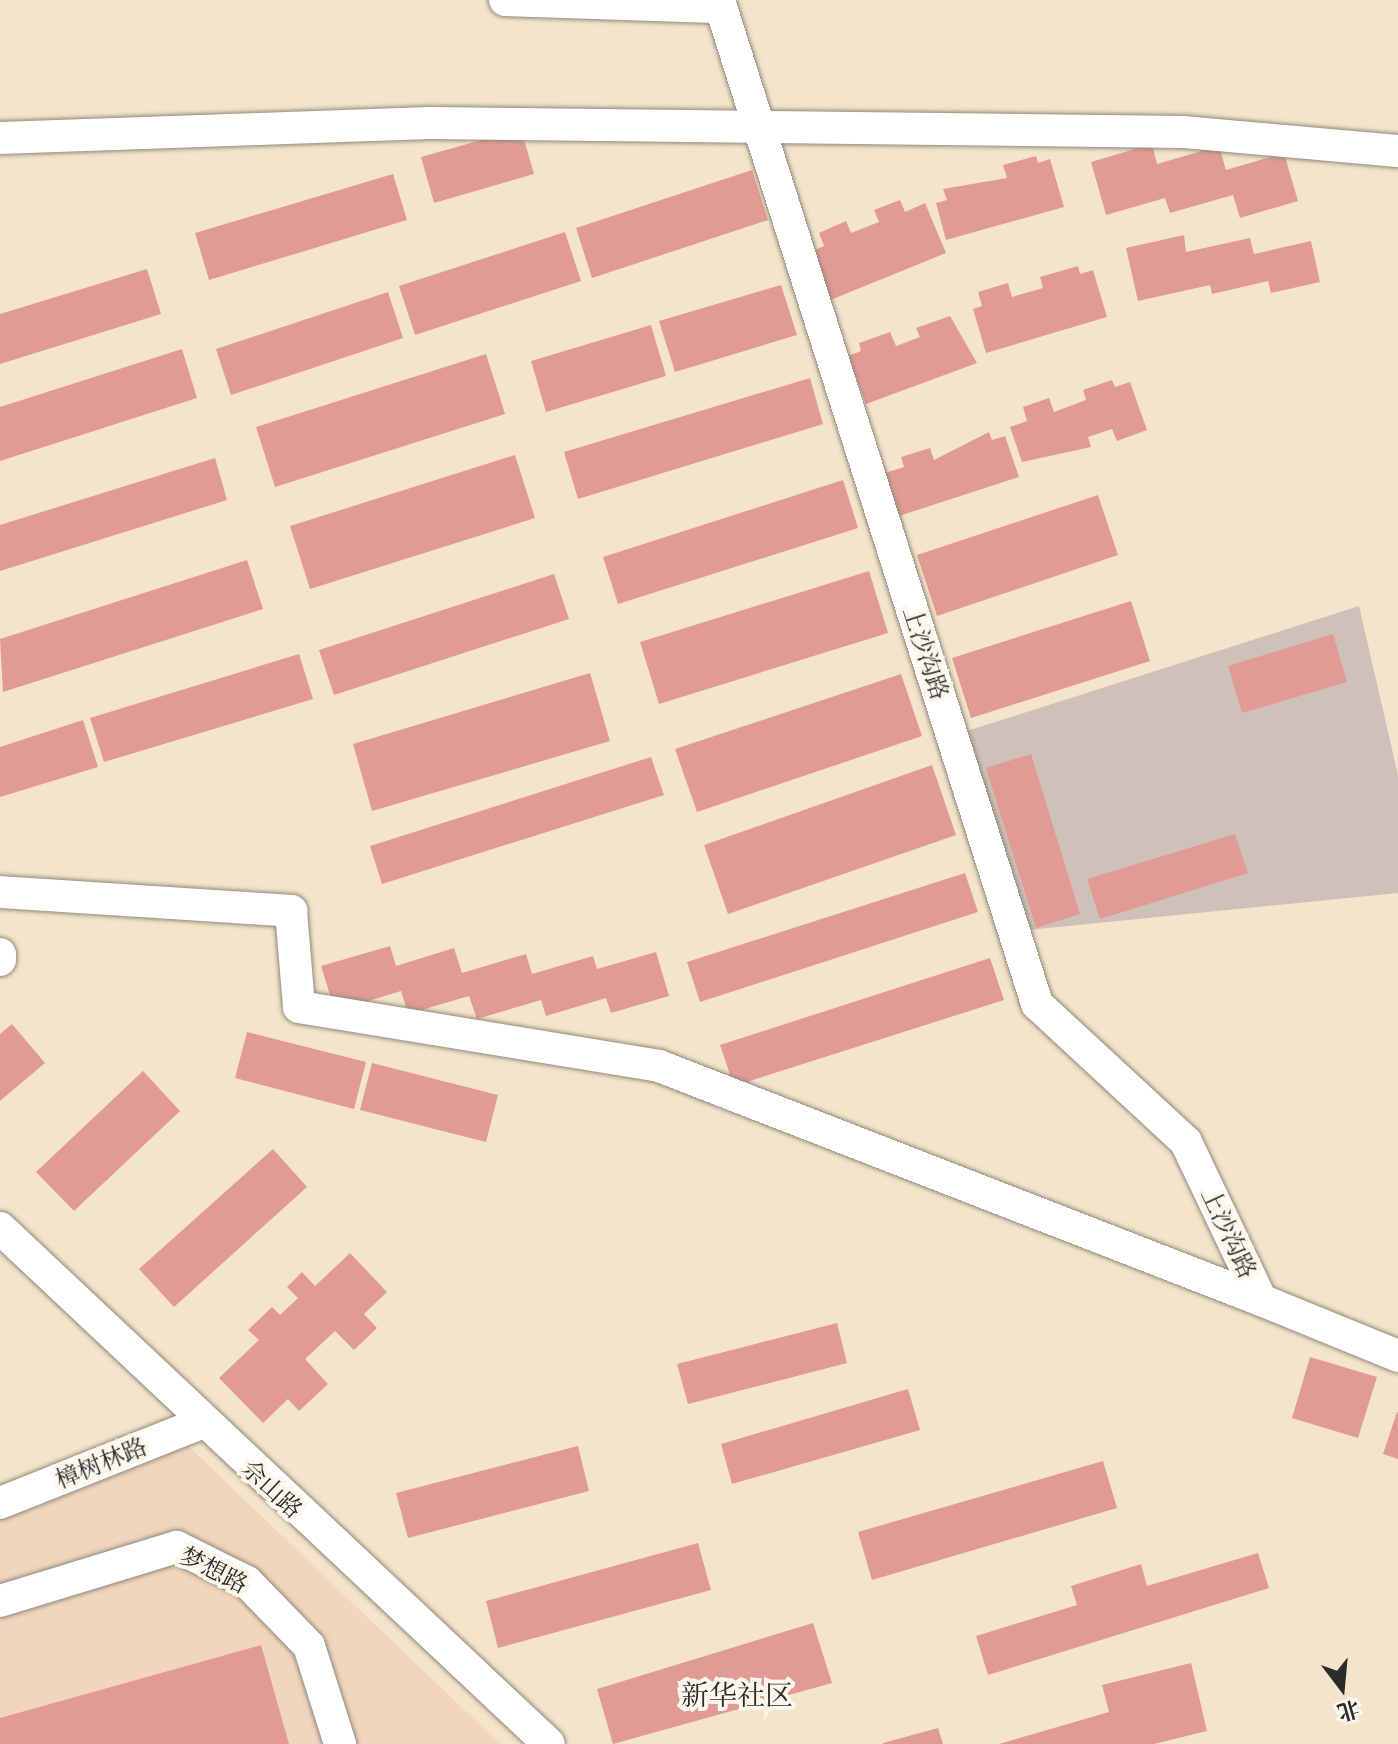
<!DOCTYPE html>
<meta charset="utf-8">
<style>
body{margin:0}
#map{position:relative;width:1398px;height:1744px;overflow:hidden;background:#f4e4cb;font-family:"Gentium Book Plus","Noto Serif SC",serif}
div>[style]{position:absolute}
.built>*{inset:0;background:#f1d5bd}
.industrial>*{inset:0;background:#cec1ba}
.building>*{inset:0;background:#e29b94}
.roads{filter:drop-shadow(0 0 2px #90887b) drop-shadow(0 0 2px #90887b)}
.minor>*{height:32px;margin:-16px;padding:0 16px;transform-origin:16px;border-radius:16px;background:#fff}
span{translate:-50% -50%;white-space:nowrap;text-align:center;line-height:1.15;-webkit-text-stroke:8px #fbf7ec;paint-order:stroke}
.street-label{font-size:24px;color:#2b2b2b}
.quarter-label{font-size:28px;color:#2b2b2b}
.north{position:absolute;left:1302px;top:1648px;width:80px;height:80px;-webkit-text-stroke:6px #fbf7ec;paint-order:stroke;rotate:164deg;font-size:22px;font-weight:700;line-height:32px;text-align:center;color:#2b2b2b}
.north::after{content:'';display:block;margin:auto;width:28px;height:36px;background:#2b2b2b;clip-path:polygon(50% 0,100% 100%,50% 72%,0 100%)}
</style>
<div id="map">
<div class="built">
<i style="clip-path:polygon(186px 1444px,500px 1744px,0 1744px,0 1516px)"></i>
</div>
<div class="industrial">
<i style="clip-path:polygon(1359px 606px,1398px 775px,1398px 893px,1028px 930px,967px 731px)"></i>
</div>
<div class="building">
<i style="clip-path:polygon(521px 129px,534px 174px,434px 203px,421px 157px)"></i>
<i style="clip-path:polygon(1152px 144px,1157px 164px,1219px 146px,1226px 170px,1284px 153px,1298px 201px,1240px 218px,1233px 195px,1170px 213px,1165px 198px,1106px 215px,1091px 162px)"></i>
<i style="clip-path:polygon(1036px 156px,1038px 163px,1050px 159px,1064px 207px,946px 240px,936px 203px,947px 200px,943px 189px,1007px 178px,1003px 165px)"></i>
<i style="clip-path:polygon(752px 170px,768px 220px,592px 278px,576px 228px)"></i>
<i style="clip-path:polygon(393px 174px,407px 220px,209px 280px,195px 233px)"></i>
<i style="clip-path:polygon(900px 200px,905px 212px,925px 203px,946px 253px,828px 301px,808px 253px,824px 246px,819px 233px,846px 221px,851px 233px,879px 222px,874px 210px)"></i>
<i style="clip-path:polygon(565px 232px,581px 281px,415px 335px,399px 286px)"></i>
<i style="clip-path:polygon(1184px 235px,1186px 252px,1250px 238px,1254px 254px,1311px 241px,1320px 282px,1271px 293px,1268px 281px,1212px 294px,1210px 285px,1138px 301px,1126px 248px)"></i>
<i style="clip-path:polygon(1078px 266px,1080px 274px,1093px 270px,1107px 317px,986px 353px,973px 309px,982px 306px,978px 292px,1008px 283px,1012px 297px,1043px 288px,1040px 277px)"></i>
<i style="clip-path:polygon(147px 269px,161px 314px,0 364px,0 314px)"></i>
<i style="clip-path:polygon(781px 285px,797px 335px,675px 372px,659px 321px)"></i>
<i style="clip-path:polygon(388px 292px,403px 338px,231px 395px,216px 349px)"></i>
<i style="clip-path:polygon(950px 316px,977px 363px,866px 404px,848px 356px,861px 351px,859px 343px,890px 332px,896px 346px,920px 337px,916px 328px)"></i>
<i style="clip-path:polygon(651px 325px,666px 376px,546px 412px,531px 361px)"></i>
<i style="clip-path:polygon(182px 349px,197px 398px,0 461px,0 407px)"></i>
<i style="clip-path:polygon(486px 354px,505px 414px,275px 487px,256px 427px)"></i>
<i style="clip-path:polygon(810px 378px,823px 424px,578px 499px,564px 452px)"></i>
<i style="clip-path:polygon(1112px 380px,1115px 387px,1130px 382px,1147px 430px,1117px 441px,1112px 429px,1088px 437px,1091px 447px,1022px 462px,1010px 427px,1027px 421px,1023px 407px,1049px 398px,1054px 412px,1086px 400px,1083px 390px)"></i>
<i style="clip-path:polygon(989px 432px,992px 440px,1005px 436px,1019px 477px,899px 516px,885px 473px,904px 467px,901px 457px,930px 448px,934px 460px)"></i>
<i style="clip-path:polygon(515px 455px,535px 518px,310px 589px,290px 526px)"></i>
<i style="clip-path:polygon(215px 458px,227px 500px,0 571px,0 525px)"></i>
<i style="clip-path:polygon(843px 480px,858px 528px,618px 604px,603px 557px)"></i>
<i style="clip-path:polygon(1098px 495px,1118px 555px,937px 616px,917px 555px)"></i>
<i style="clip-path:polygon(247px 560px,263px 609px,3px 692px,0 639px)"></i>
<i style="clip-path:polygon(869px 571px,888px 633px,659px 704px,640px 642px)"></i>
<i style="clip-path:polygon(554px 574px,569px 619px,334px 695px,319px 650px)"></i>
<i style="clip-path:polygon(1131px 601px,1150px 661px,971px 718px,952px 658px)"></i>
<i style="clip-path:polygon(1333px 634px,1347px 682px,1242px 713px,1228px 666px)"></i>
<i style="clip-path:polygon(299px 654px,313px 699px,104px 762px,90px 718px)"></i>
<i style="clip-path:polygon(590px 673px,610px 741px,372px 811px,353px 744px)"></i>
<i style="clip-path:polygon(901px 674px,922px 736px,697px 812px,675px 749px)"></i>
<i style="clip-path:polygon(83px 720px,98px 767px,0 797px,0 747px)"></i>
<i style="clip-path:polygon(1031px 754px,1080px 914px,1036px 928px,986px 768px)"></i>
<i style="clip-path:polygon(651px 757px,664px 795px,382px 884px,370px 846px)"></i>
<i style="clip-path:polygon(932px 765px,956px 835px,728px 914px,704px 845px)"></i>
<i style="clip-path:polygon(1235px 834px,1248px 873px,1100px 919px,1087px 879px)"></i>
<i style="clip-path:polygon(965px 873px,978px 912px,700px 1002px,687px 962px)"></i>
<i style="clip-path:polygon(390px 946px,396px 966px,454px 948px,462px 973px,526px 954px,532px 974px,593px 956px,597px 969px,656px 952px,669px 996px,611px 1013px,606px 998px,546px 1016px,541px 1000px,477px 1019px,469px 996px,408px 1014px,401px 991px,335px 1011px,321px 966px)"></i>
<i style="clip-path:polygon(990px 958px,1004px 1000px,734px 1086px,720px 1045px)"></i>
<i style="clip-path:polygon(12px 1024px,45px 1063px,0 1101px,0 1034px)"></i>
<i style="clip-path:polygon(247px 1032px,366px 1062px,354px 1109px,235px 1078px)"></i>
<i style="clip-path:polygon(372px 1063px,498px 1095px,486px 1142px,360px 1110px)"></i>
<i style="clip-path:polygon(143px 1071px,180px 1111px,74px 1211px,36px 1172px)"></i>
<i style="clip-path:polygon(273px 1149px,307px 1187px,174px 1307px,139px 1269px)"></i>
<i style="clip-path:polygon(350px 1253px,387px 1292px,364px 1314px,377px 1328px,354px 1350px,335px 1331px,305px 1359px,328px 1384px,299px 1411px,288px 1399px,263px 1423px,219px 1378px,259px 1340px,248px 1330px,272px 1307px,280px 1315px,298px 1298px,287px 1287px,302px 1272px,315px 1286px)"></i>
<i style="clip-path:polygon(837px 1323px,847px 1363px,688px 1404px,677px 1364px)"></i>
<i style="clip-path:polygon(1310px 1357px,1377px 1377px,1358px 1438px,1292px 1418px)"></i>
<i style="clip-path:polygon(908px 1389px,920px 1430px,732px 1484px,721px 1444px)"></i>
<i style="clip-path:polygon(1397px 1412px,1398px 1412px,1398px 1459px,1383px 1454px)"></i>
<i style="clip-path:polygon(578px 1446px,589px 1491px,408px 1538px,396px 1493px)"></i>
<i style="clip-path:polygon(1103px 1461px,1117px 1508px,872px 1580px,858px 1532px)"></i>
<i style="clip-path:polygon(698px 1543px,711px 1590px,498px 1648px,486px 1601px)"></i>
<i style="clip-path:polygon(1258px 1553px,1269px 1588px,988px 1675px,976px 1636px,1077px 1605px,1071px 1586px,1141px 1564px,1147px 1586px)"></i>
<i style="clip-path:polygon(813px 1623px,832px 1683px,613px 1744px,597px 1689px)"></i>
<i style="clip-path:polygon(261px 1645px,289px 1744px,0 1744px,0 1718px)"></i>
<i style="clip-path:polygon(1191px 1663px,1207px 1731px,1154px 1744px,999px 1744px,1109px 1712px,1102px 1685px)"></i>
<i style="clip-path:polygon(938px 1728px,943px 1744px,883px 1744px,883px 1743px)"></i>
</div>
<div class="roads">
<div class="minor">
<i style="left:505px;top:0;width:216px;rotate:1.9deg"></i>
<i style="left:721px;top:7px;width:1046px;rotate:72.41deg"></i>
<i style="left:1037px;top:1004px;width:203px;rotate:42.8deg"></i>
<i style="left:1186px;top:1142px;width:175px;rotate:64.6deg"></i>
<i style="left:1261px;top:1300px;width:148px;rotate:22.2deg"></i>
<i style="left:0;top:138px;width:430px;rotate:-2deg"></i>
<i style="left:430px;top:123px;width:754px;rotate:0.68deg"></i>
<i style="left:1184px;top:132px;width:215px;rotate:5.1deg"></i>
<i style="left:0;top:892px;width:292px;rotate:3.7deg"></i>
<i style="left:291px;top:911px;width:96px;rotate:85.2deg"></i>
<i style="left:299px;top:1007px;width:365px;rotate:9.3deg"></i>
<i style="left:659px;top:1066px;width:646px;rotate:21.24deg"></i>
<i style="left:0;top:954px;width:6px;rotate:90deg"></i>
<i style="left:0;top:1228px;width:753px;rotate:43.23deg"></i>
<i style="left:0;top:1503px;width:216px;rotate:-21.7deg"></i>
<i style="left:0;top:1601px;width:185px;rotate:-17deg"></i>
<i style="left:177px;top:1547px;width:78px;rotate:26.6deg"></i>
<i style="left:247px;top:1582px;width:89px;rotate:45.9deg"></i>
<i style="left:309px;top:1646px;width:103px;rotate:72.4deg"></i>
</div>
</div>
<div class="street-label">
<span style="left:926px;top:653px;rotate:72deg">上沙沟路</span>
<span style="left:1229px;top:1233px;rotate:65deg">上沙沟路</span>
<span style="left:101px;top:1463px;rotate:-22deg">樟树林路</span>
<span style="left:272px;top:1489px;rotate:43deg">佘山路</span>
<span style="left:214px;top:1570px;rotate:27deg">梦想路</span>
</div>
<div class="quarter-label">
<span style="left:737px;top:1695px">新华社区</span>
</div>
<div class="north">北</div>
</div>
